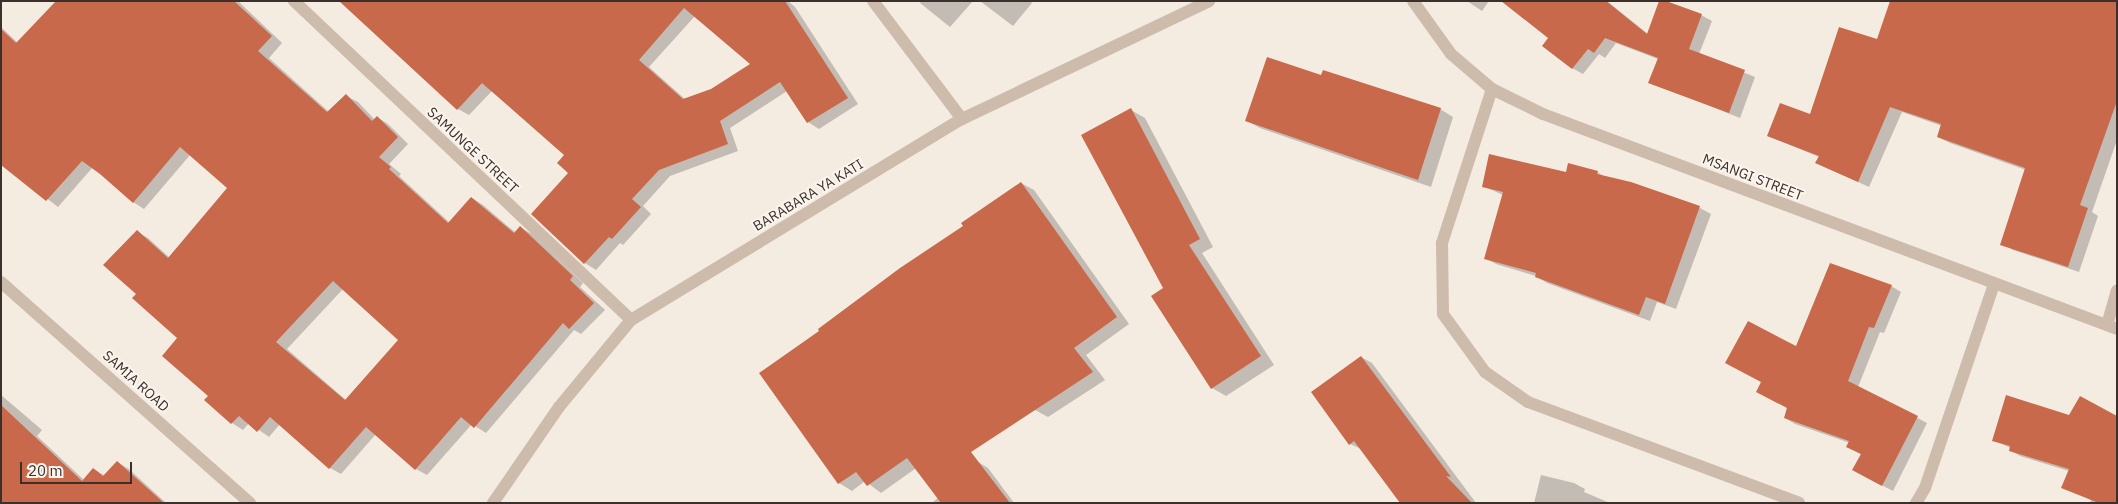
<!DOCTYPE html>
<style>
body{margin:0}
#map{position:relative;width:2118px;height:504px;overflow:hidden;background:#f4ebe1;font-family:"IBM Plex Sans",sans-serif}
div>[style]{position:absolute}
.shadow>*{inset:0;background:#0003}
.building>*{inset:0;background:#c8694b}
.street>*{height:12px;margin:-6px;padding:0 6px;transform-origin:6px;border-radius:6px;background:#cdbbac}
span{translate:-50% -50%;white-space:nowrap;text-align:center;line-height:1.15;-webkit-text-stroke:4px #fbf5ee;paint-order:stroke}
.street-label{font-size:14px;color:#3b302b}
.frame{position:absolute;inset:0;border:2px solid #3b302b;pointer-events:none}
.scale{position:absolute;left:20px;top:462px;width:112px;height:22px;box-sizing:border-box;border:2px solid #3b302b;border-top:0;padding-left:6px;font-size:15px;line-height:18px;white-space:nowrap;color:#3b302b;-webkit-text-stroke:4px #fbf5ee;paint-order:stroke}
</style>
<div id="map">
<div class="shadow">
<i style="clip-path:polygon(evenodd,57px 1px,238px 1px,282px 43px,269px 58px,329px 112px,346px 96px,358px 102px,375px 120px,377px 117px,388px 124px,408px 144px,389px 164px,401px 174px,399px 176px,450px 223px,472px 198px,483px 205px,516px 233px,521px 228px,532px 234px,583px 283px,580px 287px,605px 310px,581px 334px,574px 330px,486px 433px,472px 424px,427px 475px,416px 469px,376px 434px,341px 474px,330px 468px,280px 424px,269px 437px,249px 423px,243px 430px,232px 423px,206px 400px,210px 396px,179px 338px,137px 294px,137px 232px,148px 238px,170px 258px,229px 188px,190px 155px,144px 209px,133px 202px,93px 167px,58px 207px,1px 163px,1px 27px,18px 43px,57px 1px,343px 289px,400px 340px,346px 400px,287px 349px,343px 289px)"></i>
<i style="clip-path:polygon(evenodd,341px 1px,788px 1px,795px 7px,858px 104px,819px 129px,808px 122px,787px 91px,730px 128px,738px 151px,670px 176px,643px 206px,651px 214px,623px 245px,620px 243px,596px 270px,585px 263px,533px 214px,570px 173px,566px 155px,492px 91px,469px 115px,458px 109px,341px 1px,695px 16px,752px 65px,711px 90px,686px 100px,649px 67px,695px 16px)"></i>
<i style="clip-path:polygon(921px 1px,973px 1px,950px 27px,920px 3px)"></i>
<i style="clip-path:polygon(980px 1px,1030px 1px,1032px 3px,1013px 26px)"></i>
<i style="clip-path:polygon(1467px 1px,1489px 1px,1482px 11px)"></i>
<i style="clip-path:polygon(1503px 1px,1607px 1px,1648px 34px,1701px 15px,1712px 21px,1699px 54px,1755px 77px,1740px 118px,1649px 82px,1658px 59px,1616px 43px,1605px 58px,1599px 54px,1583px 74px,1572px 68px,1550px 38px)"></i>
<i style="clip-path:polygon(2117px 1px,2117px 140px,2092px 212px,2098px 216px,2079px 272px,2013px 250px,2002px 244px,2026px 170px,1950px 143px,1938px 137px,1942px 126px,1902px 112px,1869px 187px,1817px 163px,1819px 157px,1768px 136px,1811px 116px,1878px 41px)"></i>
<i style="clip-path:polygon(1322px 77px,1440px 109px,1453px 117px,1431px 187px,1260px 128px,1247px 121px)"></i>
<i style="clip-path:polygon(1131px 110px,1145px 118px,1213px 247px,1202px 253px,1274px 365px,1226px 396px,1212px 388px,1164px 289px)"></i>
<i style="clip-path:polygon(1597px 172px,1607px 178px,1630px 183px,1700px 208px,1711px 214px,1676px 309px,1657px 302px,1650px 321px,1547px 283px,1536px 276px,1496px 264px,1485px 258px,1503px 195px,1483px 186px,1567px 173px)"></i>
<i style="clip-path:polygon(1021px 183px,1034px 190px,1129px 324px,1086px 355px,1105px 380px,1048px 417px,1035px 410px,1022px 393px,881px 493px,865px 481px,852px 491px,839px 483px,761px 373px,965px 227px)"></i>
<i style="clip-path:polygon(1891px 286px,1901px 292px,1884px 333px,1880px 332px,1858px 387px,1927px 423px,1893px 491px,1864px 476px,1862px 455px,1848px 447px,1850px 443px,1795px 424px,1785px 418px,1797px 348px)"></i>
<i style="clip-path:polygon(1361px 357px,1372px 363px,1476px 503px,1402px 503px,1361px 449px,1350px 444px)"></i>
<i style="clip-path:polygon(1px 395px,42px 430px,37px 436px,84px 480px,94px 469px,105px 476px,117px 462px,129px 469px,166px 503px,1px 503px)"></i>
<i style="clip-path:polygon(2070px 417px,2117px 503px,2090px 503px,2091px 500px,2063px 487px,2069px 471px,2020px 456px,2010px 450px,2011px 448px,1993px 440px)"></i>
<i style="clip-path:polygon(978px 462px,988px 468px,1014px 503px,932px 503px)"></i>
<i style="clip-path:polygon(1541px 475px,1574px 483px,1585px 489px,1584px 492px,1610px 503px,1534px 503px)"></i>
</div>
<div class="building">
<i style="clip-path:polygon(evenodd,56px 1px,234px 1px,272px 36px,258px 51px,327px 112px,346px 94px,372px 121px,377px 116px,398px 137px,379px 157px,391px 167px,389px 169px,448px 223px,471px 197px,514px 233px,520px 226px,573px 276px,570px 280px,594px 303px,569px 329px,563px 323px,474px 428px,461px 417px,415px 470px,366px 427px,329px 469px,270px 417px,257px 432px,239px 416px,231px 424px,204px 400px,208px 396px,162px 356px,177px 338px,132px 298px,136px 294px,103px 265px,137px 230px,168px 258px,227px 188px,180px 147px,133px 203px,100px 174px,82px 161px,46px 201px,1px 165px,1px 29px,16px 43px,56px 1px,333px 281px,398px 340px,345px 400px,276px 342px,333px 281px)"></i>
<i style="clip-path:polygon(evenodd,339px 1px,785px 1px,848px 98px,807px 123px,780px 82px,720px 121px,728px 144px,659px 170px,632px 199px,641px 207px,612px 239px,609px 237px,584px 264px,531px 214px,568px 173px,557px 163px,564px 155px,482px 83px,457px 110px,339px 1px,684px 8px,750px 64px,711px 89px,683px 99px,639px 60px,684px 8px)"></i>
<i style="clip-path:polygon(1501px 1px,1606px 1px,1647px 34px,1659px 1px,1666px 1px,1702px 14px,1689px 49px,1745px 70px,1729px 113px,1648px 83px,1658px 58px,1605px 38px,1594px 53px,1588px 49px,1572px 69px,1542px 46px,1548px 38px)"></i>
<i style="clip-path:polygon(1890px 1px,2117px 1px,2117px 101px,2080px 205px,2088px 208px,2068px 267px,2000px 245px,2025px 168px,1937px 137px,1941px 124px,1890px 107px,1858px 182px,1815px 163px,1819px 156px,1767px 136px,1780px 103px,1810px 114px,1839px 27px,1877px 39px)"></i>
<i style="clip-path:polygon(1267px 57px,1321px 75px,1323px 70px,1441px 108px,1418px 180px,1245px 121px)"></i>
<i style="clip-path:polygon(1131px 108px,1200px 239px,1189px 245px,1261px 356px,1211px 389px,1151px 296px,1163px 288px,1081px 135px)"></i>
<i style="clip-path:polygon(1489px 154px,1566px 172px,1568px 163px,1598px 171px,1597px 174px,1631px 182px,1700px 206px,1665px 304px,1646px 297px,1639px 315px,1535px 277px,1536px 273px,1484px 259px,1503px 192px,1482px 187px)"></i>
<i style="clip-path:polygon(1021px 182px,1117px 317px,1074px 348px,1093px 372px,971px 452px,1010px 503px,941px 503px,907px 458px,867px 486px,856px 472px,838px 484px,759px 373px,819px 331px,818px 329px,900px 268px,963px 226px,961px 223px)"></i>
<i style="clip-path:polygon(1830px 263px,1892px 285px,1874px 328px,1869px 327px,1848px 381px,1918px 416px,1882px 486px,1852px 470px,1861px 454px,1846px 447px,1849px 441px,1784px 418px,1787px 408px,1756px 392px,1761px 382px,1725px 363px,1748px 321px,1796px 346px)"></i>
<i style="clip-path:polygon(1361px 356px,1451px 477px,1446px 476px,1472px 503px,1400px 503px,1354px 441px,1349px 445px,1311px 392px)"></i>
<i style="clip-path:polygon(2006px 395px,2069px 415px,2080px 396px,2117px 416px,2117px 503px,2099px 503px,2061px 488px,2069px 469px,2009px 451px,2010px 446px,1992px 441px)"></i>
<i style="clip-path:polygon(1px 405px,82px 481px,93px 468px,103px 476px,117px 461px,164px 503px,1px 503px)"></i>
</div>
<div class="street">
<i style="left:294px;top:1px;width:464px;rotate:43.4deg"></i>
<i style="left:873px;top:1px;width:148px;rotate:53deg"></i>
<i style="left:1413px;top:1px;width:65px;rotate:54.4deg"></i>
<i style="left:1451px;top:54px;width:54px;rotate:40.5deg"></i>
<i style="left:1492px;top:89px;width:57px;rotate:26.1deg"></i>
<i style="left:1543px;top:114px;width:613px;rotate:20.53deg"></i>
<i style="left:1492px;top:89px;width:162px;rotate:108deg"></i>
<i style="left:1442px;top:243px;width:71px;rotate:89.2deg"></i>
<i style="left:1443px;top:314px;width:72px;rotate:54.1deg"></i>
<i style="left:1485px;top:372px;width:52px;rotate:34.9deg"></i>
<i style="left:1528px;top:402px;width:289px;rotate:20.4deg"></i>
<i style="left:1px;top:282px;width:333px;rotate:41.6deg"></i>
<i style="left:2107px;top:325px;width:36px;rotate:-74deg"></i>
<i style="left:493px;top:503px;width:116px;rotate:-55.5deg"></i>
<i style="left:559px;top:407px;width:113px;rotate:-50.4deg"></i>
<i style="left:631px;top:320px;width:387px;rotate:-31.3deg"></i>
<i style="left:962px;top:119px;width:274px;rotate:-25.5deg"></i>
<i style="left:1916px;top:503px;width:17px;rotate:-59deg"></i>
<i style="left:1925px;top:488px;width:215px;rotate:-71.3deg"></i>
</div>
<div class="street-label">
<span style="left:473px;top:150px;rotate:43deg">SAMUNGE STREET</span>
<span style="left:1753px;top:177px;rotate:21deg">MSANGI STREET</span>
<span style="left:808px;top:195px;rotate:-31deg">BARABARA YA KATI</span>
<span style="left:136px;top:381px;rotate:42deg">SAMIA ROAD</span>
</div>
<div class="frame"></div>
<div class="scale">20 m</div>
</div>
